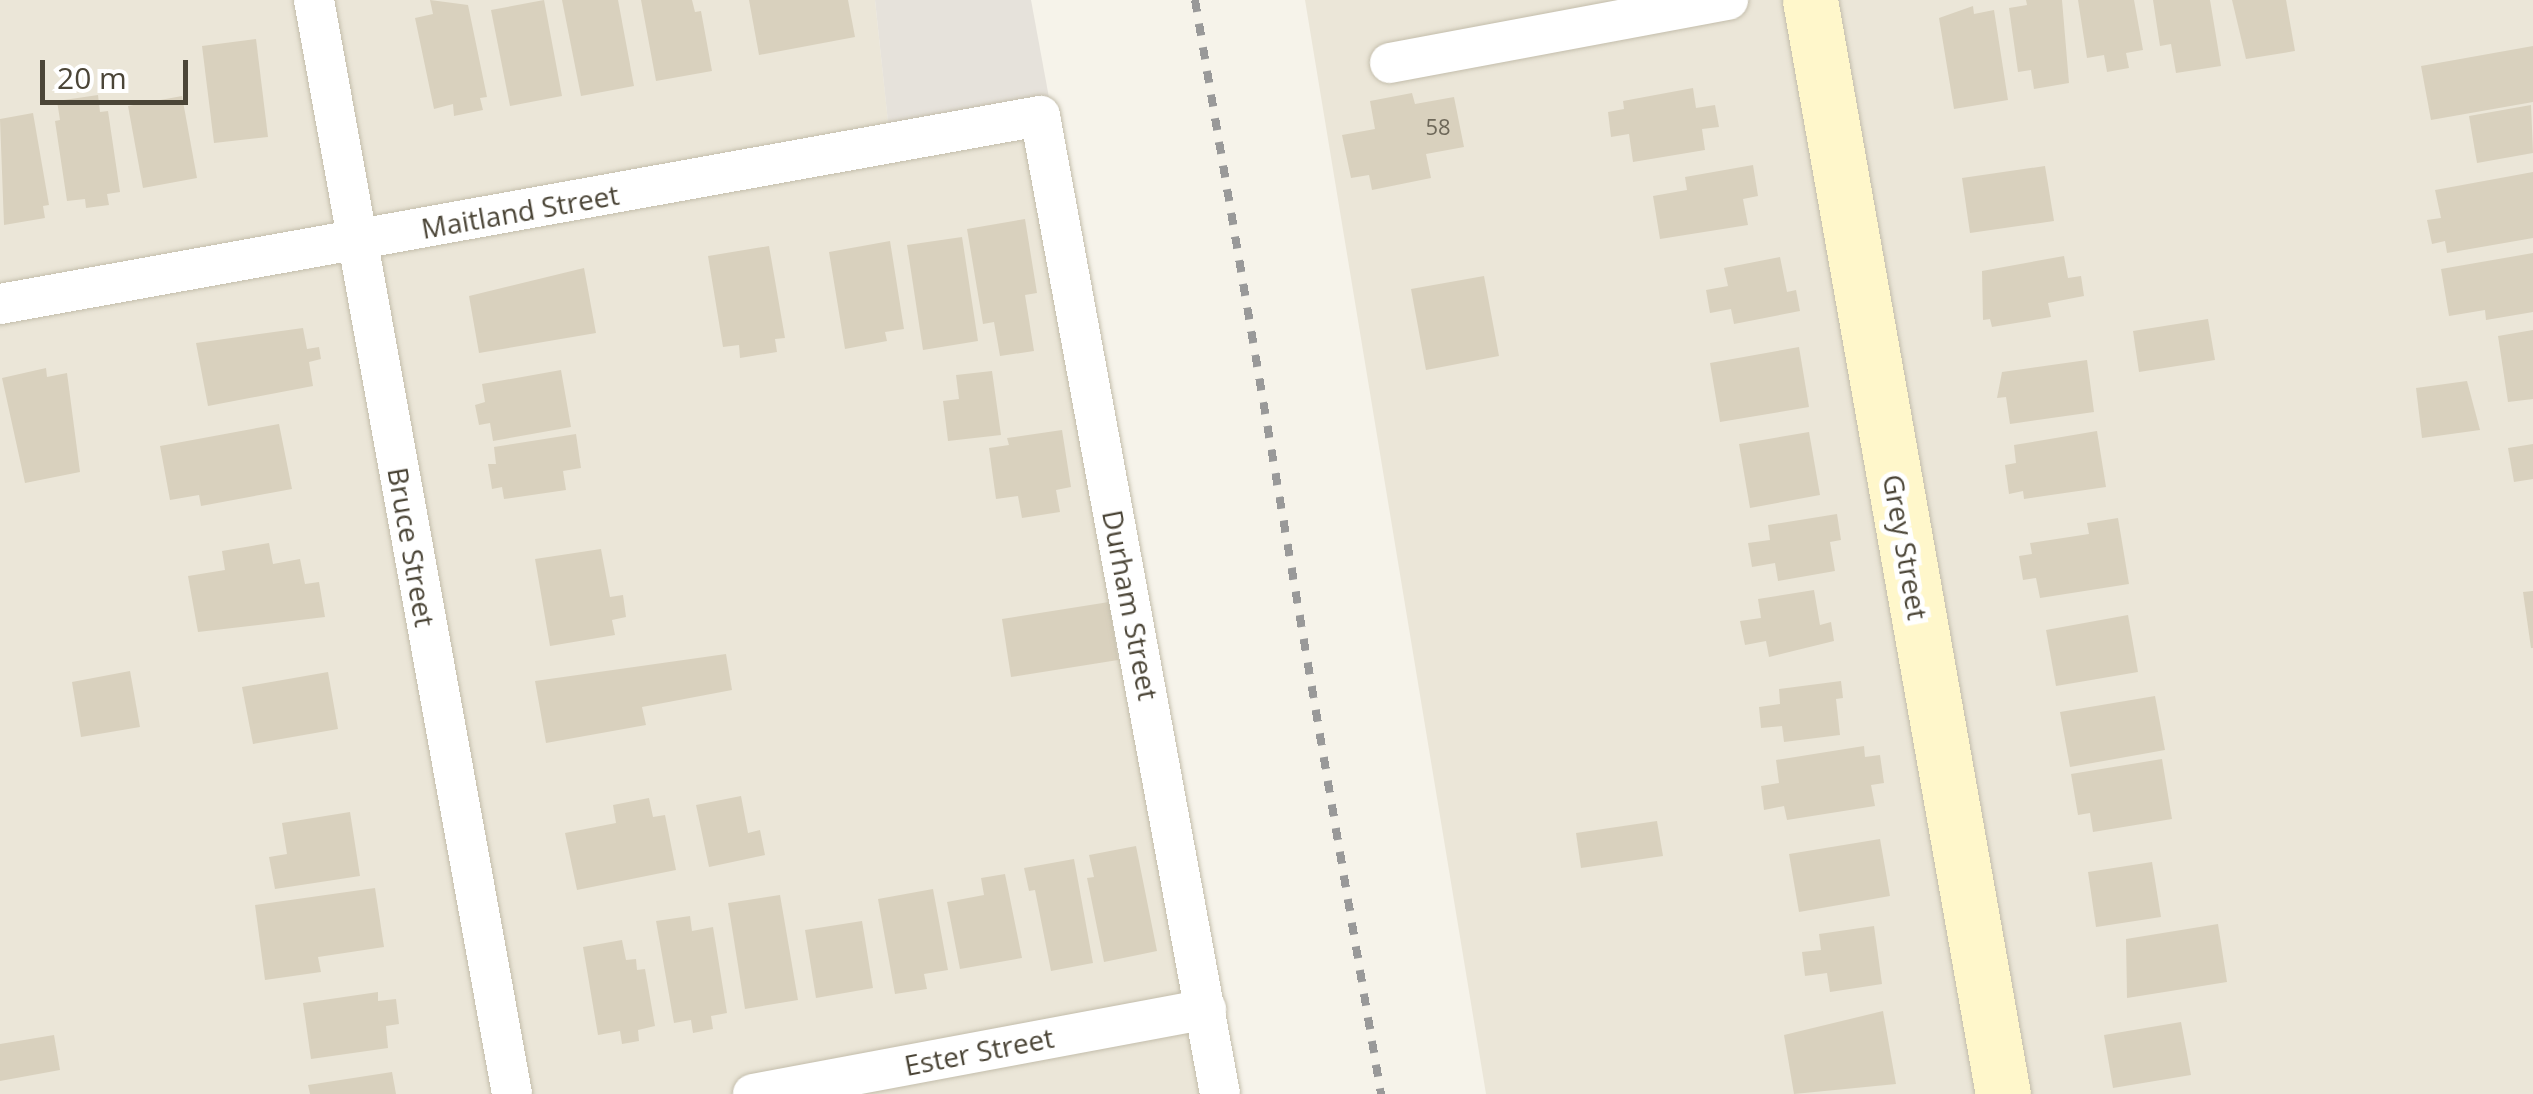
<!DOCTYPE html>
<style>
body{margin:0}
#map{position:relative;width:2533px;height:1094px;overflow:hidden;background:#f6f3ea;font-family:"Open Sans",sans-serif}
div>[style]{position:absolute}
.residential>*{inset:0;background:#ebe6d8}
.industrial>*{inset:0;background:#e6e2db}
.building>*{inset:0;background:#d9d1be}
.roads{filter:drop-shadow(0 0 2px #c3bdab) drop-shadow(0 0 2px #c3bdab)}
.street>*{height:40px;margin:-20px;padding:0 20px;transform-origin:20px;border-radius:20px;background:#fff}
.secondary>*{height:55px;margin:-27.5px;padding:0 27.5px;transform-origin:27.5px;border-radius:27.5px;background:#fff7cb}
.rail>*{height:8px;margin-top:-4px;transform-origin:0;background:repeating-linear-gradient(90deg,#999 0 12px,transparent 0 24px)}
span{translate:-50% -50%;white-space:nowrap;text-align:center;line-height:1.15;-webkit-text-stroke:10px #fff;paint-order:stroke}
.number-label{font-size:22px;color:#6e6859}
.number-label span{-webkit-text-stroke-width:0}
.street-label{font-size:28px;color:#4b4537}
.scale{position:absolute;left:40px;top:60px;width:148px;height:45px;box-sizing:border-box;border:5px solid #4b4537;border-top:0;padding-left:12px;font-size:30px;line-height:35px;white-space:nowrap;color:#4b4537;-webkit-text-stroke:8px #fff;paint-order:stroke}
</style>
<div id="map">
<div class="residential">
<i style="clip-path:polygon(0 0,875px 0,890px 140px,1024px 124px,1213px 1094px,0 1094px)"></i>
<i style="clip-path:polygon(1305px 0,2533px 0,2533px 1094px,1486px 1094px)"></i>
</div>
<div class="industrial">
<i style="clip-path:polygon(875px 0,1031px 0,1052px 114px,890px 141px)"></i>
</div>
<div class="building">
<i style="clip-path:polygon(430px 0,468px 5px,487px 97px,480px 98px,483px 110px,454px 116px,453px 104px,434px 109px,415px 18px,433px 14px)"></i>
<i style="clip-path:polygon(544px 0,562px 96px,510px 106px,491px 10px)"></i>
<i style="clip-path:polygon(562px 0,618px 0,634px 86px,581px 96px)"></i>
<i style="clip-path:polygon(641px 0,692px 0,695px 12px,701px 11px,712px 71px,656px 81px)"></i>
<i style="clip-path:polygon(749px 0,848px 0,855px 37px,759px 55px)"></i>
<i style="clip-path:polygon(2026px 0,2062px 0,2069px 83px,2034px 89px,2031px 70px,2018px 72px,2009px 8px,2027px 5px)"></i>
<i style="clip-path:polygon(2078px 0,2134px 0,2143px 50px,2126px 53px,2129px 68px,2107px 72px,2104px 55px,2087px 58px)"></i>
<i style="clip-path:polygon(2153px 0,2210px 0,2221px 66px,2176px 73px,2171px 44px,2160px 46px)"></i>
<i style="clip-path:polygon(2232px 0,2286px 0,2295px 51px,2246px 59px)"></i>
<i style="clip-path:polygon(1973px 6px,1974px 14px,1994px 10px,2008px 100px,1954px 109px,1939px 18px)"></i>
<i style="clip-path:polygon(256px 39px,268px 137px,214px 143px,202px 46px)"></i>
<i style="clip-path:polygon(2533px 46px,2533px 102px,2431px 120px,2421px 66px)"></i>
<i style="clip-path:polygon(1693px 88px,1696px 108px,1715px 105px,1719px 127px,1702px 129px,1705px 150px,1633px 162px,1629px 134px,1611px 137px,1608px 112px,1624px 109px,1623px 101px)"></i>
<i style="clip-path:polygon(1412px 93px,1415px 104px,1454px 97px,1464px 147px,1426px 154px,1431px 178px,1372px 190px,1369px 175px,1351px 178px,1342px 135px,1375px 129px,1370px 101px)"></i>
<i style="clip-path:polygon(98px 95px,100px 112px,108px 111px,120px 192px,107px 194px,109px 205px,86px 208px,85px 199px,67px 201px,55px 121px,60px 120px,57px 101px)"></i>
<i style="clip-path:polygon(182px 96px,197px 178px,143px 188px,128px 106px)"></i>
<i style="clip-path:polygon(2531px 105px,2533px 153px,2477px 163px,2469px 116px)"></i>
<i style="clip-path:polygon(33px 113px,49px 205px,43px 206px,45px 218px,4px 225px,0 119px)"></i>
<i style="clip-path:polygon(1753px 165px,1758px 196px,1743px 199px,1748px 225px,1660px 239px,1653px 196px,1687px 190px,1685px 177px)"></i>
<i style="clip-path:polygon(2045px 166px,2054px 221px,1970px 233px,1962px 178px)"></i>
<i style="clip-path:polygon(2533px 172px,2533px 238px,2447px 253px,2445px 241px,2432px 244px,2427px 220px,2441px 218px,2435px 190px)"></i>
<i style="clip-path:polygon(1025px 219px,1037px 293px,1025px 295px,1034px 351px,1000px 356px,994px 322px,983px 324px,967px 229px)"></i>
<i style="clip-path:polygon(962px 237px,978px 341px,923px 350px,907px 245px)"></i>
<i style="clip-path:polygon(890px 241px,904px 329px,885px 332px,887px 341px,845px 349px,829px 252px)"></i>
<i style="clip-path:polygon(769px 246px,785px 338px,775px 339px,777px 352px,740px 358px,739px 345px,723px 347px,708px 256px)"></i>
<i style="clip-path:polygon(2533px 253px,2533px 312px,2486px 320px,2485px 310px,2449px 316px,2441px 269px)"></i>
<i style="clip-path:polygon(2064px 256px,2068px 278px,2081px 276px,2084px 296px,2048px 303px,2051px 317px,1992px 327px,1990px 319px,1983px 320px,1982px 271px)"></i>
<i style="clip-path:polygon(1780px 257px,1787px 292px,1796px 290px,1800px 311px,1734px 324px,1731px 309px,1710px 313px,1706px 290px,1728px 286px,1724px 268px)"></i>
<i style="clip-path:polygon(584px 268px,596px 333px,479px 353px,469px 296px)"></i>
<i style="clip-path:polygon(1484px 276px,1499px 356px,1426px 370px,1411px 289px)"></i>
<i style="clip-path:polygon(2208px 319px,2215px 360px,2139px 372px,2133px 331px)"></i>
<i style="clip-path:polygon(303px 328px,307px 349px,319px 347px,321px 359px,309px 362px,313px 386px,208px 406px,196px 343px)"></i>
<i style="clip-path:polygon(2533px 330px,2533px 399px,2508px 402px,2498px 336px)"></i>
<i style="clip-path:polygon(1799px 347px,1809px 407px,1720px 422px,1710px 363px)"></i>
<i style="clip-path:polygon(2087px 360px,2094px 412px,2010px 424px,2006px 397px,1997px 398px,2002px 372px)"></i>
<i style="clip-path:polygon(46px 368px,47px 377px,67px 373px,80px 472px,25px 483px,2px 378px)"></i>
<i style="clip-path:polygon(561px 370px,571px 427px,493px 441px,490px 423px,479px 425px,475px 405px,485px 402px,482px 384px)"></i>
<i style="clip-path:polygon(992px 371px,1001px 435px,948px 441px,943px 401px,959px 399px,956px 375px)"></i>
<i style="clip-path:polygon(2467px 381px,2480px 430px,2422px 438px,2416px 388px)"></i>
<i style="clip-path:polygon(279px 424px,292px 489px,201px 506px,199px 495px,170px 500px,160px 446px)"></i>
<i style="clip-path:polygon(1062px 430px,1071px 487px,1056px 490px,1060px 512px,1022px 518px,1018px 496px,996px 499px,989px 448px,1009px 445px,1007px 438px)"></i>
<i style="clip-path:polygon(2097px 431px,2106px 487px,2024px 499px,2023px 491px,2009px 494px,2005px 465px,2016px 463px,2014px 445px)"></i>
<i style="clip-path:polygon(1809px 432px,1820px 495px,1750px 508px,1739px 444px)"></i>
<i style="clip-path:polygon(576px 434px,581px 468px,563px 471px,566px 490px,504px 499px,502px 487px,492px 489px,488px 464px,496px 464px,494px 447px)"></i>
<i style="clip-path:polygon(2533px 444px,2533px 479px,2514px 482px,2508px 448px)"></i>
<i style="clip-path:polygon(1837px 514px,1841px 540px,1830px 542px,1835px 571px,1778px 581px,1775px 563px,1752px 567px,1748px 543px,1770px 540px,1768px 525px)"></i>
<i style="clip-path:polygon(2118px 518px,2129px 584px,2040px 598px,2036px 578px,2023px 580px,2019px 556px,2032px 554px,2030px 543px,2089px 534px,2087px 523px)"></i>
<i style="clip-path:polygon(269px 543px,273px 564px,300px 559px,305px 584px,319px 582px,325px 617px,198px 632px,188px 576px,225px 570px,222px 551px)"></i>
<i style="clip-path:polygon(601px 549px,610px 597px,623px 595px,626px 617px,612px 620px,615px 635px,550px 646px,535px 559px)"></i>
<i style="clip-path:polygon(1814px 590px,1820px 625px,1831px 622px,1834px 641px,1769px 657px,1766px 641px,1745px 645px,1740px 621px,1761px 618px,1758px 599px)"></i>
<i style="clip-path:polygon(2533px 591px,2533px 648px,2531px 648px,2523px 592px)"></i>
<i style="clip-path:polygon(1109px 602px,1118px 660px,1011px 677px,1002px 619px)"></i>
<i style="clip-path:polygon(2128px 615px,2138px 672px,2056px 686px,2046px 630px)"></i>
<i style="clip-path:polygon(726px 654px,732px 690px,642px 707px,646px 725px,546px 743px,535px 681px)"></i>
<i style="clip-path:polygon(130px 671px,140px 727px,81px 737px,72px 682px)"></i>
<i style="clip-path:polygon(328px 672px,338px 729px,253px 744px,242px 687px)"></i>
<i style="clip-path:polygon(1841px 681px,1843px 698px,1836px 699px,1840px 735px,1784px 742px,1782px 726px,1761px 728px,1759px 707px,1780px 704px,1779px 689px)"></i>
<i style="clip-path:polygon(2155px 696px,2165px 750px,2070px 767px,2060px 712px)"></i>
<i style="clip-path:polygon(1864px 746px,1865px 757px,1880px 755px,1884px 783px,1871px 785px,1875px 806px,1787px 820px,1784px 806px,1764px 810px,1761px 786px,1779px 783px,1776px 760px)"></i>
<i style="clip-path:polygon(2162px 759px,2172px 819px,2093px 832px,2090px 813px,2078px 815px,2071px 774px)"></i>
<i style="clip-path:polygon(741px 796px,748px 833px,760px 830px,765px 855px,709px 867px,696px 805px)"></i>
<i style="clip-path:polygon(649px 798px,653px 817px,665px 815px,676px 870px,577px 890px,565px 833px,616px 823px,613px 805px)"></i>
<i style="clip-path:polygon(350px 812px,360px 876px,275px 889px,269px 857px,287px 854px,282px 823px)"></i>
<i style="clip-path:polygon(1657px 821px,1663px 856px,1581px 868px,1576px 833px)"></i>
<i style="clip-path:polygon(1880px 839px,1890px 896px,1799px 912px,1789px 854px)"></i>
<i style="clip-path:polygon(1136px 846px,1157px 951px,1104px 962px,1087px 878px,1094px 877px,1089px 855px)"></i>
<i style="clip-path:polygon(1074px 859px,1093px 963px,1051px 971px,1035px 890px,1029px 891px,1024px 868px)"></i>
<i style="clip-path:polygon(2152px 862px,2161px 917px,2096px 927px,2088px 872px)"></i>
<i style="clip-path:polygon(1005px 874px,1022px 958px,960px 969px,947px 902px,984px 895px,981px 878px)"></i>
<i style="clip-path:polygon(375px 888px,384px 947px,318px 957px,321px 972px,265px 980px,255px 905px)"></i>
<i style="clip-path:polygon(933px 889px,948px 970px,924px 974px,927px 989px,895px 994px,878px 899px)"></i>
<i style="clip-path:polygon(780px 895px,798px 1000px,745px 1009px,728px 903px)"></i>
<i style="clip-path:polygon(690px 916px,692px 931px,713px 927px,727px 1013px,711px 1016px,713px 1029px,693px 1033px,691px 1020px,674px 1023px,656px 921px)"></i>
<i style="clip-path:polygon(862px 921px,873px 988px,816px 998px,805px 930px)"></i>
<i style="clip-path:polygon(2218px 924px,2227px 982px,2127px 998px,2126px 939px)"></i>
<i style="clip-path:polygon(1874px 926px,1882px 984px,1830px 992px,1827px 973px,1805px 976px,1802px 952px,1821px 950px,1819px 934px)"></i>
<i style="clip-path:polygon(622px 940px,626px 960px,636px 959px,637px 970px,645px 969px,655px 1026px,638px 1030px,639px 1041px,622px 1044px,620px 1031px,598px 1035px,583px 947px)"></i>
<i style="clip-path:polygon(378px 992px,378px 1001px,396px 999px,399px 1024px,386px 1026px,388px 1048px,311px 1059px,303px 1003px)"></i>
<i style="clip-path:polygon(1883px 1011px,1896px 1084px,1794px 1094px,1784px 1035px)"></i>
<i style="clip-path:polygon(2181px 1022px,2191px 1075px,2113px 1088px,2104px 1035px)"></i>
<i style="clip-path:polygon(54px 1035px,60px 1070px,0 1081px,0 1044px)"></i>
<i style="clip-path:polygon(392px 1072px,396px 1094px,310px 1094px,308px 1085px)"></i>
</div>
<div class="roads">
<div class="street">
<i style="left:314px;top:0;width:1112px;rotate:79.74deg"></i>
<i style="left:1390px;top:63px;width:344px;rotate:-10.6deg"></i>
<i style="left:0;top:304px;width:1057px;rotate:-10.25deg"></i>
<i style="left:1040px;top:116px;width:994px;rotate:79.57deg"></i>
<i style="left:753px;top:1094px;width:461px;rotate:-10.6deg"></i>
</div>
<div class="secondary">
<i style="left:1810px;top:0;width:1111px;rotate:80deg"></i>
</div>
</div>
<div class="rail">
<i style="left:1195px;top:0;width:1110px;rotate:80.35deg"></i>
</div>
<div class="number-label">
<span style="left:1438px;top:127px">58</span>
</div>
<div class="street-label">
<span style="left:520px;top:211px;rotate:-10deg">Maitland Street</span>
<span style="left:412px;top:547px;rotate:80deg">Bruce Street</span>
<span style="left:1906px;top:547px;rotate:80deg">Grey Street</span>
<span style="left:1131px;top:605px;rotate:79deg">Durham Street</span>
<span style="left:979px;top:1051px;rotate:-11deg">Ester Street</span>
</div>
<div class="scale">20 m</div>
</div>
